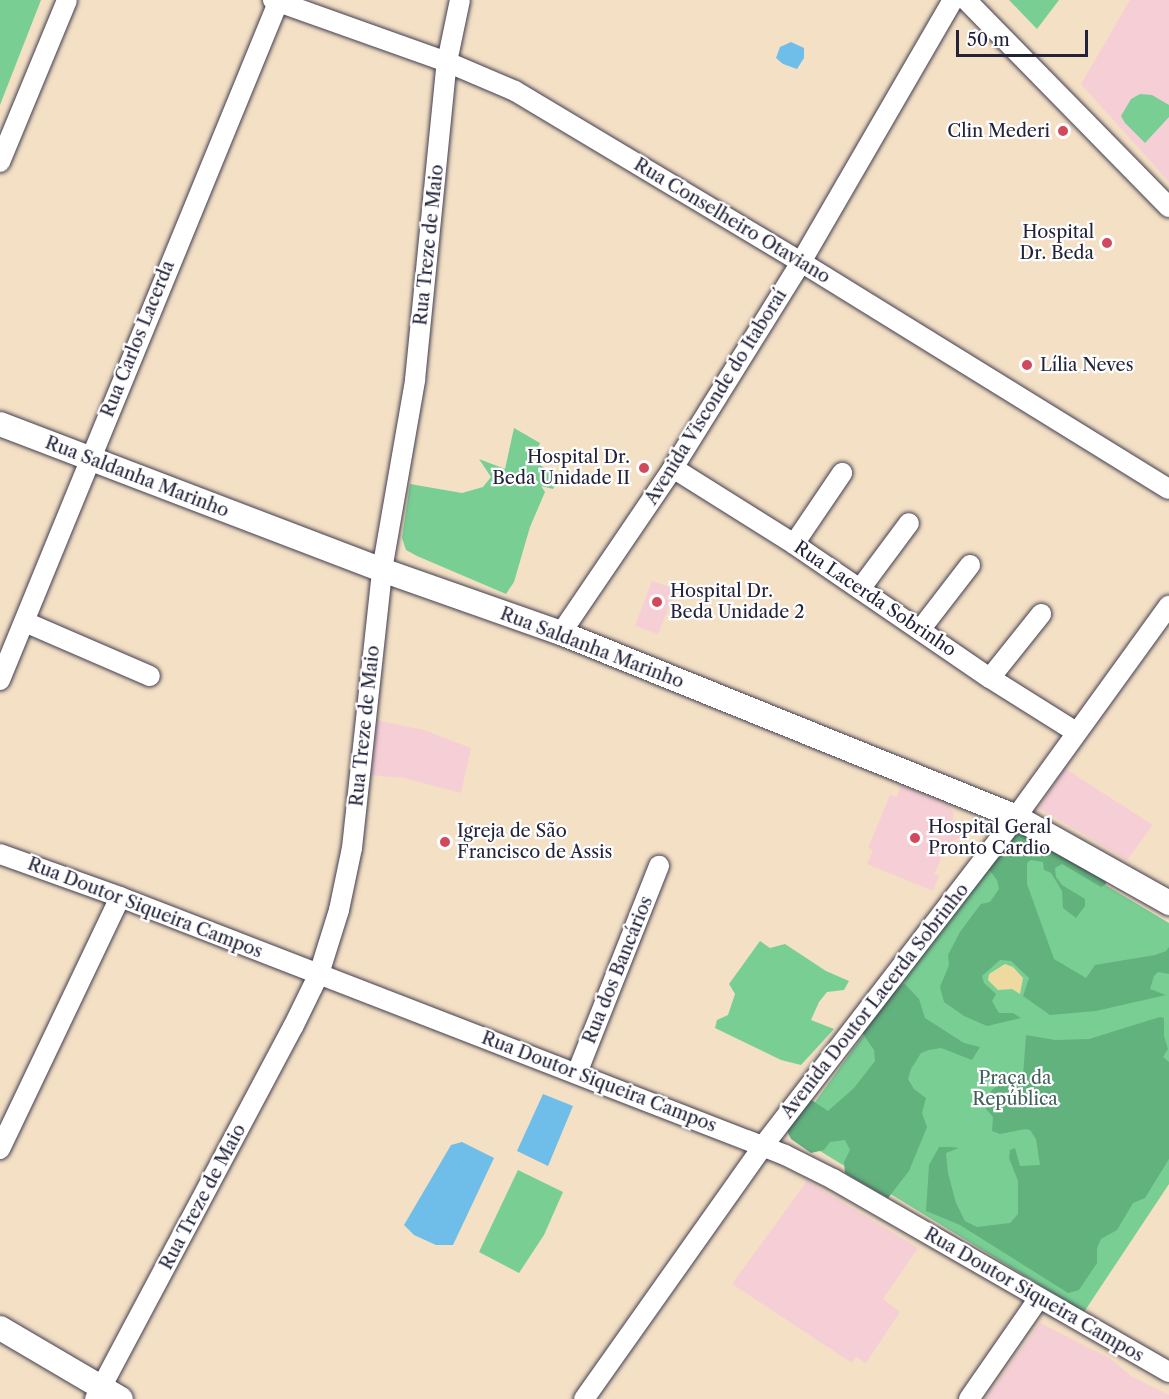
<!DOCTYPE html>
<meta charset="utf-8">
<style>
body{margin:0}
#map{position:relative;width:1169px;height:1399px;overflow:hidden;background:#f4e0c5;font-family:"Libre Caslon Text",serif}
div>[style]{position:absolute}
.built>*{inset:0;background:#f6cfd6}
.green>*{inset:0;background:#79cf93}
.forest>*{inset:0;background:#62b27d}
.sand>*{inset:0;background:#eeda9e}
.water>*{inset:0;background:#6fbde9}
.roads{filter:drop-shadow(0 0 2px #423e50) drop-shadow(0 0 2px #423e50)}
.minor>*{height:20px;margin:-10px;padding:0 10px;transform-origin:10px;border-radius:10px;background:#fff}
.major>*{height:24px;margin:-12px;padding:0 12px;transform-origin:12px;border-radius:12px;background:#fff}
.dots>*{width:16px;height:16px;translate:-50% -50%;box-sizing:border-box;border:3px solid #fff;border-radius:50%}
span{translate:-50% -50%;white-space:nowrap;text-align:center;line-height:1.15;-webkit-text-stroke:4.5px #fff;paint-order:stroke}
.poi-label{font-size:18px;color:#22223b}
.right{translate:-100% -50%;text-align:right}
.left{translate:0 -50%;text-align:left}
.street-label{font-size:18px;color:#22223b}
.park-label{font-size:18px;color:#405f5a}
.scale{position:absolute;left:956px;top:30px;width:132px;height:27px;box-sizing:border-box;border:3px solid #22223b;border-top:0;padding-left:8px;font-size:18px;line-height:21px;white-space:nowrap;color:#22223b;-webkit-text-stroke:4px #fff;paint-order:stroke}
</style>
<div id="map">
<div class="built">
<i style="clip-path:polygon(1130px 0,1169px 0,1169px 182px,1081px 84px)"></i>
<i style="clip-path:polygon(652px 581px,676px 589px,658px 634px,635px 626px)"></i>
<i style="clip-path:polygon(375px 720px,424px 730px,471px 748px,461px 793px,404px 778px,369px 775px)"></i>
<i style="clip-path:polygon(1064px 768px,1153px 825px,1127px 860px,1039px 808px)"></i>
<i style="clip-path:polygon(901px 785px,947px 804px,954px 814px,952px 821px,972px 828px,970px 834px,948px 843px,934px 874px,939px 876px,933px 891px,867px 864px,873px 850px,868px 848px,890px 795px,897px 797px)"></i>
<i style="clip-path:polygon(807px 1181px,918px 1248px,883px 1299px,900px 1312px,866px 1363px,856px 1357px,852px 1363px,732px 1284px)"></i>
<i style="clip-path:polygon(1040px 1323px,1111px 1359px,1131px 1376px,1169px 1395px,1169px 1399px,985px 1399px)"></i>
</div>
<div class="green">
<i style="clip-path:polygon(0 0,41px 0,0 105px)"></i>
<i style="clip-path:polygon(1009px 0,1059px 0,1037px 29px)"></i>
<i style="clip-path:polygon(1140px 94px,1152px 95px,1169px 105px,1169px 117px,1145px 143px,1125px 123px,1121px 116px,1131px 99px)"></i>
<i style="clip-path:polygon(514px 428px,540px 443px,533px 460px,559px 478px,553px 489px,541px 486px,545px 492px,530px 527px,514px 582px,506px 594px,417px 556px,406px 550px,402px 538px,410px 484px,462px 493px,483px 487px,491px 477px,479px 459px,505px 469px)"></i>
<i style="clip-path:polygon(1012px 829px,1169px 923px,1169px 1184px,1084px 1312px,792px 1134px)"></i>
<i style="clip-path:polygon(760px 941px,770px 948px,785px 944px,826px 971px,849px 981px,844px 990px,827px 992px,819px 1002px,811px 1020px,834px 1029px,801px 1065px,781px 1060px,715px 1028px,717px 1020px,728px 1015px,735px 994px,729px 984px)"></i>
<i style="clip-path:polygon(518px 1170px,563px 1192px,544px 1235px,519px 1273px,479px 1252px)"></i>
</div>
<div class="forest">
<i style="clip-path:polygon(1017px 830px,1106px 881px,1106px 884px,1101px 887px,1062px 864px,1055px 868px,1056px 877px,1062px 885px,1085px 899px,1085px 906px,1076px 918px,1063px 908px,1062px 891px,1051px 873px,1044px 870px,1043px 862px,1031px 860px,1027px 863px,1027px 884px,1054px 959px,1086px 978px,1095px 965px,1155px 955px,1166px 951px,1169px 947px,1169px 974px,1158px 972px,1154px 976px,1150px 989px,1166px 995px,1096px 1011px,1050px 1015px,1023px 996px,1029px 978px,1011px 961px,1000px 960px,982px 976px,984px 983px,996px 994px,992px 1001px,999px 1013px,1013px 1013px,1021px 1018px,987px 1026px,964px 1016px,944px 1002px,940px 987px,949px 965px,948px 955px,960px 932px,974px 913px,981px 904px,990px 902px,999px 889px,997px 880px,987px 867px)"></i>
<i style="clip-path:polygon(905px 984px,919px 999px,925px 1018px,964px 1043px,980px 1047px,972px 1060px,941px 1048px,929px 1050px,921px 1053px,911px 1069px,908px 1079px,914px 1089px,926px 1098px,922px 1113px,927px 1127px,909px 1171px,888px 1198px,845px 1173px,844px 1162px,850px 1150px,845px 1140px,830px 1142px,824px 1150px,811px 1153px,791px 1139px,787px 1131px,790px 1122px,810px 1099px,828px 1111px,854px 1088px,875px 1061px,874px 1050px,861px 1031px,894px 988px)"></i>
<i style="clip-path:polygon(1160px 1017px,1164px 1018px,1164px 1036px,1168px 1049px,1163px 1057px,1169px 1062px,1169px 1159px,1145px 1198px,1133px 1203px,1117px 1230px,1101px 1239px,1097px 1248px,1097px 1263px,1079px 1290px,1068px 1293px,960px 1225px,926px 1211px,929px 1165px,939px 1147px,952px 1147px,959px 1148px,946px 1153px,948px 1173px,956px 1203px,965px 1221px,977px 1227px,1010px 1223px,1018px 1214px,1018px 1181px,1009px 1158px,1010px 1150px,1015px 1148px,1020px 1166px,1040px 1165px,1036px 1139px,1030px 1130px,1025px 1129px,1000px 1134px,992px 1131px,993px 1117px,985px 1108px,991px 1091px,999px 1084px,1017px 1081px,1023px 1076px,1026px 1035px,1055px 1040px,1089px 1039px)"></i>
</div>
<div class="sand">
<i style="clip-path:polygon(1005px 964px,1013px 967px,1023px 978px,1020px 994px,1012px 989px,998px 990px,988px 980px,989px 974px)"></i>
</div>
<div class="water">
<i style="clip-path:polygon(791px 42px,804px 48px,804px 58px,797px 69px,783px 64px,776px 58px,780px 47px)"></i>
<i style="clip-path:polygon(543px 1094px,573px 1106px,548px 1166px,517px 1151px)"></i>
<i style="clip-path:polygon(462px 1142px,494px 1158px,453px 1245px,436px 1245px,414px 1235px,404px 1225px,451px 1145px)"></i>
</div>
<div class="roads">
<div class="minor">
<i style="left:273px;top:0;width:185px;rotate:19.6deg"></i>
<i style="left:447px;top:62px;width:74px;rotate:23.1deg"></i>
<i style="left:515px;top:91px;width:333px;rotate:30.9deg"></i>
<i style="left:801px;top:262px;width:432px;rotate:31.7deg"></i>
<i style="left:966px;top:0;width:290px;rotate:45.6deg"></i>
<i style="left:0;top:162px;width:175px;rotate:-67.5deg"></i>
<i style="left:673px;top:468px;width:143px;rotate:32.1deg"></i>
<i style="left:794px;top:544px;width:237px;rotate:34.4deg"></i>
<i style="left:990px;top:678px;width:102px;rotate:32.1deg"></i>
<i style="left:794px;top:544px;width:86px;rotate:-55.9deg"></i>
<i style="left:860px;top:589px;width:82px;rotate:-53.4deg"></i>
<i style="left:25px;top:622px;width:136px;rotate:23.4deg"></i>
<i style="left:920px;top:630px;width:82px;rotate:-52.4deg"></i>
<i style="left:561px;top:633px;width:199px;rotate:-55.8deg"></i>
<i style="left:673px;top:468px;width:243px;rotate:-58.1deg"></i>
<i style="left:801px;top:262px;width:303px;rotate:-59.9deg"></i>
<i style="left:990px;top:678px;width:82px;rotate:-51.4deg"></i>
<i style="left:0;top:680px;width:735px;rotate:-67.69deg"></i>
<i style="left:0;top:854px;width:127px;rotate:19.7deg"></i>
<i style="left:120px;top:897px;width:713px;rotate:21.2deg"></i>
<i style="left:785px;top:1155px;width:54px;rotate:26.6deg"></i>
<i style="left:833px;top:1179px;width:387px;rotate:29.9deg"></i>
<i style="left:577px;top:1073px;width:223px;rotate:-68.4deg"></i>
<i style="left:0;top:1149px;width:279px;rotate:-64.5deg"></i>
<i style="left:95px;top:1399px;width:421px;rotate:-62deg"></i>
<i style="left:293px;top:1027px;width:59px;rotate:-63.9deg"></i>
<i style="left:319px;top:974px;width:67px;rotate:-72.6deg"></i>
<i style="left:339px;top:910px;width:63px;rotate:-78.2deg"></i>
<i style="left:352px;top:848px;width:280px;rotate:-83.8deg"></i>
<i style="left:382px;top:570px;width:193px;rotate:-80.1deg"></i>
<i style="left:415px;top:380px;width:320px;rotate:-84.3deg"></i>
<i style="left:447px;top:62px;width:63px;rotate:-78.2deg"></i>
<i style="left:584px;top:1399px;width:310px;rotate:-54.7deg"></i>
<i style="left:763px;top:1146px;width:415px;rotate:-52.4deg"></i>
<i style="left:1016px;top:817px;width:261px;rotate:-54.1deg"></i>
<i style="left:969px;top:1399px;width:123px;rotate:-55.3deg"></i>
</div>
<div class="major">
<i style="left:0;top:424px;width:409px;rotate:20.9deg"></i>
<i style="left:382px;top:570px;width:190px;rotate:19.4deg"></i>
<i style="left:561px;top:633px;width:491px;rotate:22deg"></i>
<i style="left:1016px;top:817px;width:176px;rotate:29.3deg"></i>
<i style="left:0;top:1328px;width:140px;rotate:30.4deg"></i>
</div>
</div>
<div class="dots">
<i style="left:1063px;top:131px;background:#d1495b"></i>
<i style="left:1107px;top:243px;background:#d1495b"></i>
<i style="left:1027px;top:365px;background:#d1495b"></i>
<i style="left:644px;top:468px;background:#d1495b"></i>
<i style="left:657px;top:602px;background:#d1495b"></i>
<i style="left:915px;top:838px;background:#d1495b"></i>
<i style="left:445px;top:842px;background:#d1495b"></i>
</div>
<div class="poi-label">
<span class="right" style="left:1050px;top:131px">Clin Mederi</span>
<span class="right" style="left:1094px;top:243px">Hospital<br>Dr. Beda</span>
<span class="left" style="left:1040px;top:365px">Lília Neves</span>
<span class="right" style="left:630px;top:468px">Hospital Dr.<br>Beda Unidade II</span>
<span class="left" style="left:670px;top:602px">Hospital Dr.<br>Beda Unidade 2</span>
<span class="left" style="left:928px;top:838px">Hospital Geral<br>Pronto Cardio</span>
<span class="left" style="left:457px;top:842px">Igreja de São<br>Francisco de Assis</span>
</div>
<div class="street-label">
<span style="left:732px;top:221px;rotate:31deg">Rua Conselheiro Otaviano</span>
<span style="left:429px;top:245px;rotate:-84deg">Rua Treze de Maio</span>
<span style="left:138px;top:339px;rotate:-68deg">Rua Carlos Lacerda</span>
<span style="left:716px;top:397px;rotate:-58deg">Avenida Visconde do Itaboraí</span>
<span style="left:137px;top:477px;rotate:21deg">Rua Saldanha Marinho</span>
<span style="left:875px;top:599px;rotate:34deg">Rua Lacerda Sobrinho</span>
<span style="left:592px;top:648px;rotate:21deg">Rua Saldanha Marinho</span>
<span style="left:365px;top:726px;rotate:-84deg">Rua Treze de Maio</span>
<span style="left:145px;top:908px;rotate:21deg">Rua Doutor Siqueira Campos</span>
<span style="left:618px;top:970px;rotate:-68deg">Rua dos Bancários</span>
<span style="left:875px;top:1001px;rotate:-52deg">Avenida Doutor Lacerda Sobrinho</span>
<span style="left:599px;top:1082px;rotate:21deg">Rua Doutor Siqueira Campos</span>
<span style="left:203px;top:1197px;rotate:-62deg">Rua Treze de Maio</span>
<span style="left:1034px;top:1295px;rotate:30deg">Rua Doutor Siqueira Campos</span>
</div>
<div class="park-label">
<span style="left:1015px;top:1089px">Praça da<br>República</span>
</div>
<div class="scale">50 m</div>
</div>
